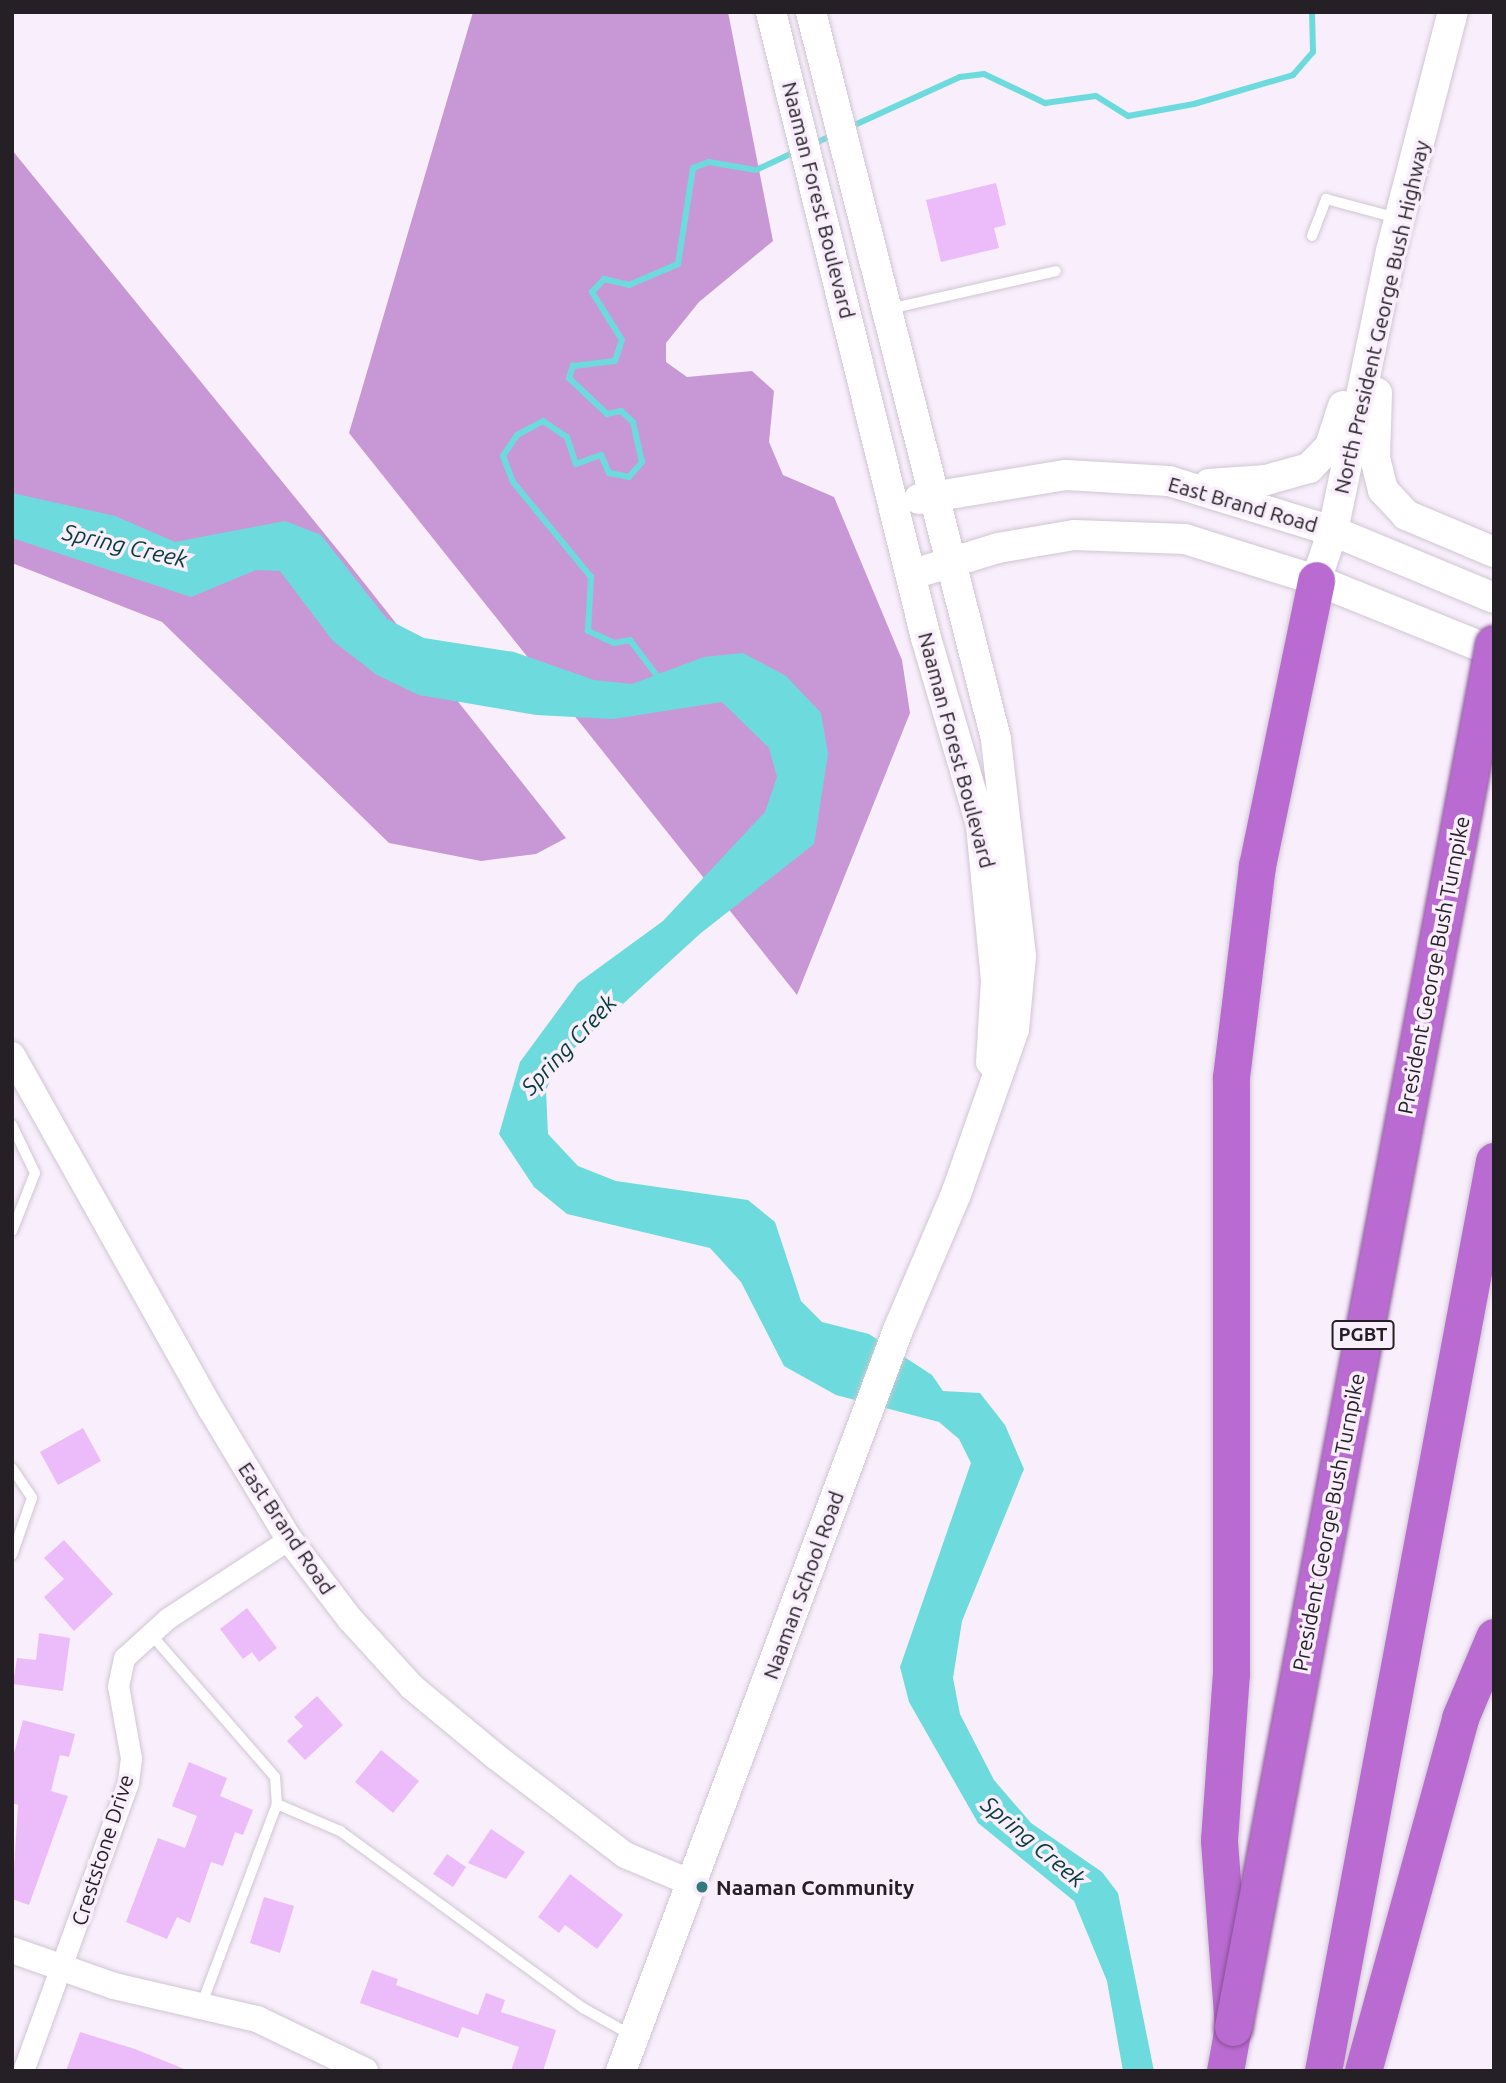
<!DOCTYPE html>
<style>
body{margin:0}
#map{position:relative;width:1506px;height:2083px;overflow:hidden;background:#f9eefc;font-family:Ubuntu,sans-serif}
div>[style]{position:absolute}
.forest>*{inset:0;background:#c898d6}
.water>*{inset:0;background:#6ddbdd}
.stream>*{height:6px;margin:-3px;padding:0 3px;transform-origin:3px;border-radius:3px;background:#6ddbdd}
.building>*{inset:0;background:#ecbbfa}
.roads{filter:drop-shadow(0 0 2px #d0c6d3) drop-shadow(0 0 2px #d0c6d3)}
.service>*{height:10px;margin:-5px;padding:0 5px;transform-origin:5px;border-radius:5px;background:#fff}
.minor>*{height:21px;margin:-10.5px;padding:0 10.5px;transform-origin:10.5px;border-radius:10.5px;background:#fff}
.tertiary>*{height:26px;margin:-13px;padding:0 13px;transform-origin:13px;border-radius:13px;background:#fff}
.secondary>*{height:30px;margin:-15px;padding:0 15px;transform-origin:15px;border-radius:15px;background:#fff}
.motorway>*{height:37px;margin:-18.5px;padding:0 18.5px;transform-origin:18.5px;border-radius:18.5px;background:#ba6bd1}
.bridges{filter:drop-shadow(0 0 2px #865195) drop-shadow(0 0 2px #865195)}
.motorway-bridge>*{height:37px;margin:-18.5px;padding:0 18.5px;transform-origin:18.5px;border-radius:18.5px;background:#ba6bd1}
.dots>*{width:19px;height:19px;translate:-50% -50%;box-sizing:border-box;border:4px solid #f9eefc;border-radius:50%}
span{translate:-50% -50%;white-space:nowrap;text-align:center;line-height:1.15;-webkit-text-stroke:7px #f9eefc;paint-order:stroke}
.shield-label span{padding:2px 5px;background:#f9eefc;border:2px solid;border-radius:5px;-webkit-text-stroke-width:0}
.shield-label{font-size:19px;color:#242025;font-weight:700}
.street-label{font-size:21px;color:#242025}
.poi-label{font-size:21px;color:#242025;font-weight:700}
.left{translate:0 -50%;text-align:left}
.water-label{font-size:23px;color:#063c3d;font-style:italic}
.frame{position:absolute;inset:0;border:14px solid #242025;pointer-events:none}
</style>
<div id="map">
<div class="forest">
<i style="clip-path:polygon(473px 12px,728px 12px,773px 241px,699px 302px,666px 343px,666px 362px,687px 377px,752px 371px,774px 391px,769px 442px,783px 475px,834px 497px,902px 660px,910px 713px,797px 995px,349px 433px)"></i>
<i style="clip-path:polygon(12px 150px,346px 560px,566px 838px,536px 854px,481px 861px,389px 843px,162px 622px,12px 563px)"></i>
</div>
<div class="water">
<i style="clip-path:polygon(12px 493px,115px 516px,175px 542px,285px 521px,321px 535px,387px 619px,424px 638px,514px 652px,594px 680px,632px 684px,704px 657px,743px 653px,786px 676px,821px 713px,828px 754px,814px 844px,701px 933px,558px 1063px,546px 1090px,548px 1134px,578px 1166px,616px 1181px,748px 1200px,775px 1222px,801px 1301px,822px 1322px,869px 1334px,932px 1375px,943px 1391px,980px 1393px,1005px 1425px,1024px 1469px,962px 1621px,953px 1678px,960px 1714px,994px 1780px,1031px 1823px,1102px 1872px,1118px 1893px,1154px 2071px,1123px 2071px,1107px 1981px,1074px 1901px,978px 1823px,909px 1702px,900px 1667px,971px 1463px,959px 1439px,939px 1422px,836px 1395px,784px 1366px,741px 1282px,710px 1248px,567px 1214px,534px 1187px,499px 1134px,520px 1062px,578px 983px,663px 921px,765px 812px,777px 777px,769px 748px,722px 702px,613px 719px,536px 715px,419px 695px,377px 675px,333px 641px,280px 571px,256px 570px,191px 597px,12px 538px)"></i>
</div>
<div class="stream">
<i style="left:848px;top:128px;width:123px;rotate:-24.5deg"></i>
<i style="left:960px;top:77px;width:24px;rotate:-7deg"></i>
<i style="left:984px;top:74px;width:68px;rotate:25.4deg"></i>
<i style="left:1045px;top:103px;width:51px;rotate:-7.8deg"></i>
<i style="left:1096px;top:96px;width:38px;rotate:32deg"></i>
<i style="left:1128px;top:116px;width:67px;rotate:-10.3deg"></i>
<i style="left:1194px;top:104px;width:103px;rotate:-16.3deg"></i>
<i style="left:1293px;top:75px;width:30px;rotate:-49deg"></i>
<i style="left:1313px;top:52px;width:40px;rotate:-91.4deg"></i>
<i style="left:813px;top:144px;width:24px;rotate:-24deg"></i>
<i style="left:661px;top:681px;width:51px;rotate:-127.1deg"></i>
<i style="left:630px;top:640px;width:16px;rotate:169deg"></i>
<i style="left:614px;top:643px;width:29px;rotate:-155deg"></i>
<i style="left:588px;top:631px;width:54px;rotate:-86.8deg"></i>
<i style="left:591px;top:577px;width:123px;rotate:-129.4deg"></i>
<i style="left:513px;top:482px;width:28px;rotate:-111deg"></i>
<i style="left:503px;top:456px;width:25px;rotate:-56deg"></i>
<i style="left:517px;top:435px;width:30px;rotate:-28deg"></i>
<i style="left:543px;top:421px;width:29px;rotate:34deg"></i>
<i style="left:567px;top:437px;width:28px;rotate:72deg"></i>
<i style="left:576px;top:464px;width:27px;rotate:-20deg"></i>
<i style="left:601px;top:455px;width:20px;rotate:66deg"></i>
<i style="left:609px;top:473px;width:20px;rotate:11deg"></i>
<i style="left:629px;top:477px;width:20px;rotate:-49deg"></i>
<i style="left:642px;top:462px;width:41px;rotate:-102.7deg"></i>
<i style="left:633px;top:422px;width:16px;rotate:-137deg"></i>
<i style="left:621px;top:411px;width:14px;rotate:168deg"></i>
<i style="left:607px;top:414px;width:52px;rotate:-136.5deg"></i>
<i style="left:569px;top:378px;width:13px;rotate:-72deg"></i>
<i style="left:573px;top:366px;width:42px;rotate:-6.8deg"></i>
<i style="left:615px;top:361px;width:22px;rotate:-72deg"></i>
<i style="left:622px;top:340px;width:57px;rotate:-122deg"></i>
<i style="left:592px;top:292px;width:18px;rotate:-47deg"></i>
<i style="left:604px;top:279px;width:26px;rotate:13deg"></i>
<i style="left:629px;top:285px;width:53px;rotate:-23.2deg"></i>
<i style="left:678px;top:264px;width:97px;rotate:-81.1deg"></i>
<i style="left:693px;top:168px;width:17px;rotate:-21deg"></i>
<i style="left:709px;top:162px;width:48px;rotate:9.7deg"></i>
<i style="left:756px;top:170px;width:45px;rotate:-24.9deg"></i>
</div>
<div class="building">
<i style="clip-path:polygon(996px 183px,1006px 225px,994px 228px,999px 248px,941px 262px,926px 200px)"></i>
<i style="clip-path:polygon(83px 1428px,101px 1461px,58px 1485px,40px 1452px)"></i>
<i style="clip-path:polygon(64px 1540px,113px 1594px,74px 1631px,44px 1597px,64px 1579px,44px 1558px)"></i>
<i style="clip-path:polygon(247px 1608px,277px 1648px,259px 1662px,252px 1652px,243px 1659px,220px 1629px)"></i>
<i style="clip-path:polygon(39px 1633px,70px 1638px,63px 1691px,13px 1684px,17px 1658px,36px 1660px)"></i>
<i style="clip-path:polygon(317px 1696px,343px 1725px,305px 1760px,287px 1741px,303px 1726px,294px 1717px)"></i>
<i style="clip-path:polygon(23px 1720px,75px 1734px,69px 1757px,60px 1755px,51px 1791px,68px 1796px,29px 1905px,12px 1899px,18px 1805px,12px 1803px,12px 1761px)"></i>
<i style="clip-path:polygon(381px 1750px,419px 1781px,393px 1813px,355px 1782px)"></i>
<i style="clip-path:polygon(189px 1762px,227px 1778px,220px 1796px,253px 1810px,243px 1835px,235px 1832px,223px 1866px,211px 1862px,190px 1923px,177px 1917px,167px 1939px,126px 1922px,158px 1838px,185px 1848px,197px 1816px,172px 1806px)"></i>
<i style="clip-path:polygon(491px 1829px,525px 1852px,506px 1879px,468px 1863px)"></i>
<i style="clip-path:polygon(447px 1854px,466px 1867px,453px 1887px,433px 1874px)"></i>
<i style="clip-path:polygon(570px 1874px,623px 1915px,597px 1949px,565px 1925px,559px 1933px,538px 1917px)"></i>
<i style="clip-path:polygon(264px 1897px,294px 1906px,280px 1953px,250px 1943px)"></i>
<i style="clip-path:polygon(372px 1970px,398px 1979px,396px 1985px,478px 2015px,486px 1993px,505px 2000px,501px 2012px,556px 2030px,543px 2071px,511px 2071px,519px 2047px,462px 2027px,458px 2038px,360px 2003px)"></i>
<i style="clip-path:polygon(80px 2032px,135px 2049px,189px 2071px,66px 2071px)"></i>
</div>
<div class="roads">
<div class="service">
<i style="left:1312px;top:236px;width:40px;rotate:-69deg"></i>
<i style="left:1326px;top:199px;width:73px;rotate:15deg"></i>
<i style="left:889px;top:309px;width:171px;rotate:-12.8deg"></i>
<i style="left:12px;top:1125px;width:53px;rotate:64.4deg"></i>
<i style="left:35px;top:1173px;width:62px;rotate:111.6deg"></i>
<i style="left:12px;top:1468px;width:36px;rotate:56deg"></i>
<i style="left:32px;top:1498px;width:60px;rotate:109.3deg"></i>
<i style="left:149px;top:1632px;width:192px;rotate:49deg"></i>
<i style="left:275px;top:1777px;width:27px;rotate:86deg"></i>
<i style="left:277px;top:1804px;width:214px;rotate:110.6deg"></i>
<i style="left:277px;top:1804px;width:69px;rotate:23.2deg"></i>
<i style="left:340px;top:1831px;width:301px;rotate:36.1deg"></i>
<i style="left:583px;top:2008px;width:55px;rotate:29.4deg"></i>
</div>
<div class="minor">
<i style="left:23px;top:2071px;width:307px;rotate:-70deg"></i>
<i style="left:128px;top:1782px;width:24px;rotate:-83deg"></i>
<i style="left:131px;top:1758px;width:73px;rotate:-100.2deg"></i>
<i style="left:118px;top:1686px;width:29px;rotate:-78deg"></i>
<i style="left:124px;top:1658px;width:59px;rotate:-42.3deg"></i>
<i style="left:168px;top:1618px;width:145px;rotate:-33.1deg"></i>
</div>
<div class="tertiary">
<i style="left:12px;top:1055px;width:408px;rotate:60.7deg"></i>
<i style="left:212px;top:1411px;width:149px;rotate:59deg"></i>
<i style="left:289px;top:1539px;width:101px;rotate:52.7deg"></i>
<i style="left:350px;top:1619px;width:92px;rotate:47.6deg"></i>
<i style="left:412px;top:1687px;width:108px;rotate:39.7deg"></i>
<i style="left:495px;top:1756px;width:163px;rotate:37.3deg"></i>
<i style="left:625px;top:1855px;width:73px;rotate:22.7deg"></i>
<i style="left:12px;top:1950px;width:108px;rotate:19.4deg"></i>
<i style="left:114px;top:1986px;width:147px;rotate:13deg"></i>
<i style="left:257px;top:2019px;width:120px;rotate:25.7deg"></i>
</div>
<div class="secondary">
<i style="left:771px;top:12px;width:645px;rotate:76.09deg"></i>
<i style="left:926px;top:638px;width:195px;rotate:73.6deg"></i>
<i style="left:981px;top:825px;width:157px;rotate:84.5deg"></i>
<i style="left:996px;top:981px;width:81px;rotate:93.5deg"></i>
<i style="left:1377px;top:393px;width:65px;rotate:91.8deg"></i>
<i style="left:1375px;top:458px;width:33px;rotate:76deg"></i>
<i style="left:1383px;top:490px;width:34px;rotate:47deg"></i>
<i style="left:1406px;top:515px;width:95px;rotate:22.8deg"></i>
<i style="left:1209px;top:484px;width:57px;rotate:-4deg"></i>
<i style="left:1266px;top:480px;width:45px;rotate:-15.6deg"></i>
<i style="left:1309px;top:468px;width:30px;rotate:-46deg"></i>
<i style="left:1330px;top:446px;width:42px;rotate:-72deg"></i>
<i style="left:919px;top:499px;width:149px;rotate:-9.3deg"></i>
<i style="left:1066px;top:475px;width:103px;rotate:3.3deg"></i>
<i style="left:1169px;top:481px;width:171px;rotate:17deg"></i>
<i style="left:1333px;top:531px;width:174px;rotate:22.6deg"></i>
<i style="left:913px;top:574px;width:89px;rotate:-17deg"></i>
<i style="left:998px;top:548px;width:77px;rotate:-9.7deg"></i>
<i style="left:1074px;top:535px;width:111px;rotate:2.1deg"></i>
<i style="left:1185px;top:539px;width:137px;rotate:17.4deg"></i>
<i style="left:1316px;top:580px;width:192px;rotate:22deg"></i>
<i style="left:1316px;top:580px;width:52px;rotate:-70.9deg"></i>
<i style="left:1333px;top:531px;width:286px;rotate:-78.3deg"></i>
<i style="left:1391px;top:251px;width:247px;rotate:-75.5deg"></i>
<i style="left:621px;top:2071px;width:791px;rotate:-69.5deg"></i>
<i style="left:898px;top:1330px;width:148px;rotate:-66.9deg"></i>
<i style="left:956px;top:1194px;width:175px;rotate:-70.6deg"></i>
<i style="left:1014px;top:1029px;width:73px;rotate:-84.5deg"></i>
<i style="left:1021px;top:956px;width:218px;rotate:-96.6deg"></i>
<i style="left:996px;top:739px;width:750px;rotate:-104.28deg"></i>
</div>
<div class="motorway">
<i style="left:1225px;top:2071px;width:45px;rotate:-79.7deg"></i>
<i style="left:1233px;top:2027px;width:188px;rotate:-94.3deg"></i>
<i style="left:1219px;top:1840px;width:166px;rotate:-85.9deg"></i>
<i style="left:1231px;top:1674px;width:597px;rotate:-90deg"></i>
<i style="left:1231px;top:1077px;width:213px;rotate:-83deg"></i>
<i style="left:1257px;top:866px;width:292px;rotate:-78.3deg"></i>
<i style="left:1323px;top:2071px;width:926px;rotate:-79.36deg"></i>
<i style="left:1363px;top:2071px;width:366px;rotate:-74.6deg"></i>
<i style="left:1460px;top:1718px;width:88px;rotate:-67.2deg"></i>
</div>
</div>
<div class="bridges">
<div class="motorway-bridge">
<i style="left:1233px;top:2027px;width:1407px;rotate:-79.31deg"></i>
</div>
</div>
<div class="dots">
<i style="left:702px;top:1887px;background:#317b7c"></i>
</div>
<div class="shield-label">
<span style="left:1363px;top:1335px">PGBT</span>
</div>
<div class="street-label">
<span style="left:819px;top:200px;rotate:76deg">Naaman Forest Boulevard</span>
<span style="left:1381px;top:317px;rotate:-77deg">North President George Bush Highway</span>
<span style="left:1243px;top:504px;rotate:16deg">East Brand Road</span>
<span style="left:957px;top:750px;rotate:75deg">Naaman Forest Boulevard</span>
<span style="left:1433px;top:965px;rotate:-79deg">President George Bush Turnpike</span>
<span style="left:1328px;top:1522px;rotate:-79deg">President George Bush Turnpike</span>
<span style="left:287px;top:1528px;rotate:56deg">East Brand Road</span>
<span style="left:803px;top:1585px;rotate:-70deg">Naaman School Road</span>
<span style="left:102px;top:1850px;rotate:-72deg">Creststone Drive</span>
</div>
<div class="poi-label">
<span class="left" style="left:716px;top:1887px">Naaman Community</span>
</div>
<div class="water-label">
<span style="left:125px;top:546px;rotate:13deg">Spring Creek</span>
<span style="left:569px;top:1045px;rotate:-47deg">Spring Creek</span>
<span style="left:1033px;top:1842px;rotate:40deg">Spring Creek</span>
</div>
<div class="frame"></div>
</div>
